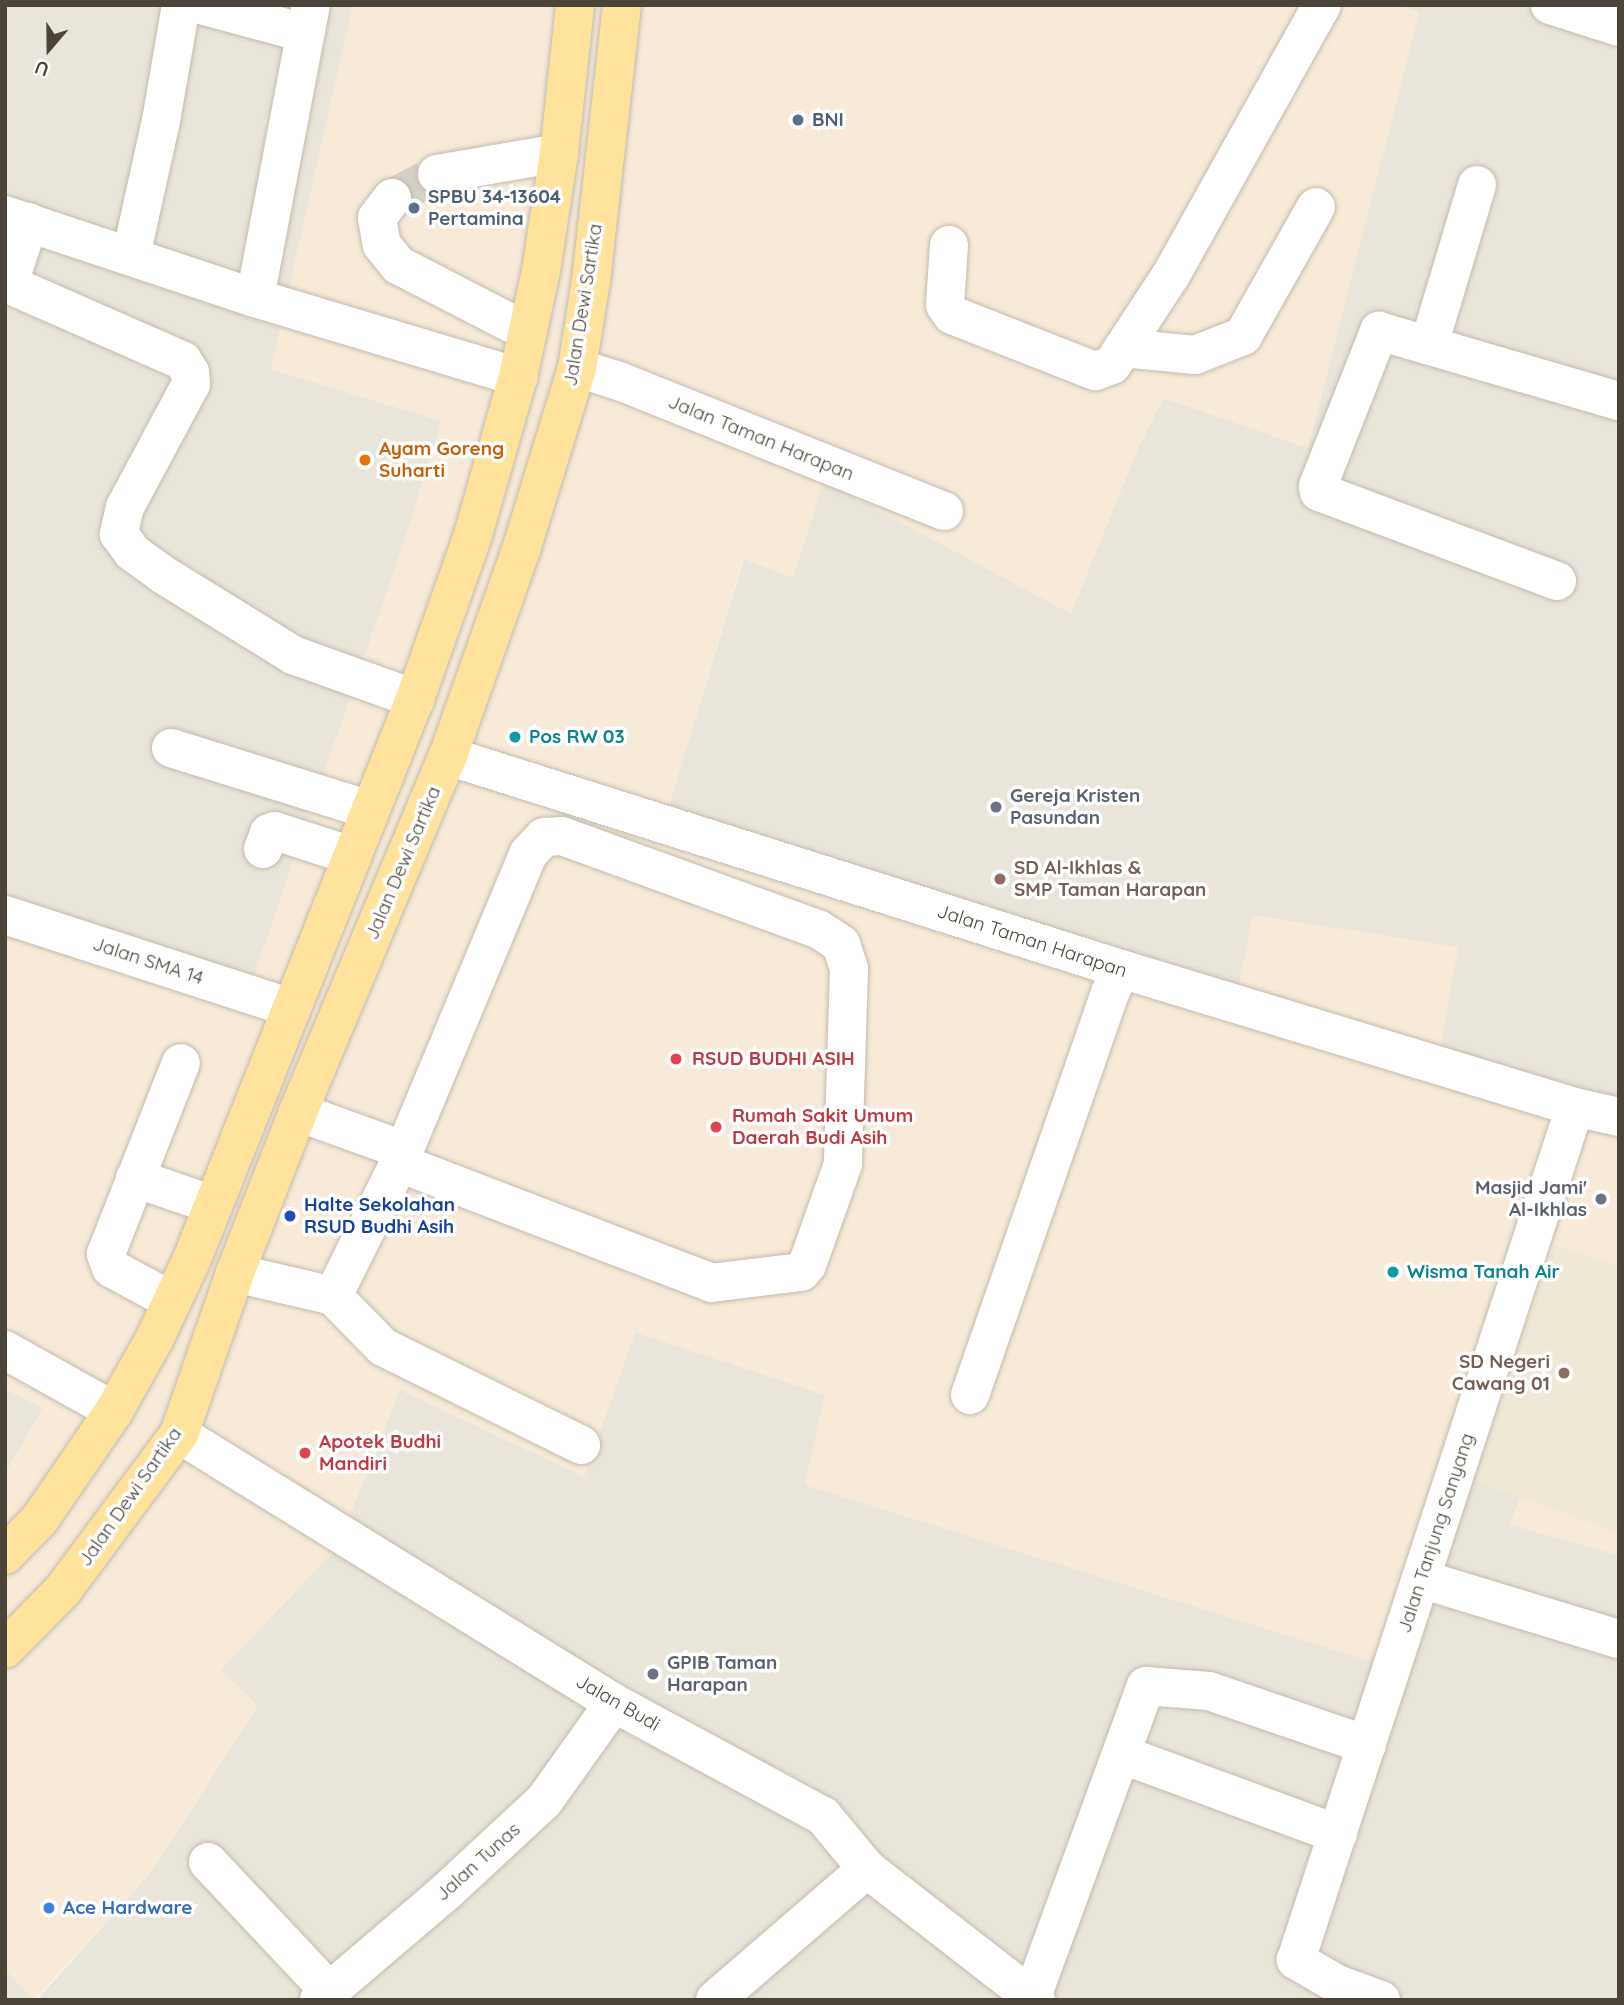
<!DOCTYPE html>
<style>
body{margin:0}
#map{position:relative;width:1624px;height:2005px;overflow:hidden;background:#f6f3ec;font-family:Quicksand,sans-serif}
div>[style]{position:absolute}
.residential>*{inset:0;background:#eae5da}
.commercial>*{inset:0;background:#f7ead8}
.education>*{inset:0;background:#efe8d6}
.minor-tunnel>*{height:38px;margin-top:-19px;transform-origin:0;background:repeating-linear-gradient(90deg,#d4d0c8 0 38px,transparent 0 57px)}
.roads{filter:drop-shadow(0 0 2px #c2bbae) drop-shadow(0 0 2px #c2bbae)}
.minor>*{height:38px;margin:-19px;padding:0 19px;transform-origin:19px;border-radius:19px;background:#fff}
.major>*{height:38px;margin:-19px;padding:0 19px;transform-origin:19px;border-radius:19px;background:#ffe39c}
.dots>*{width:19px;height:19px;translate:-50% -50%;box-sizing:border-box;border:4px solid #fff;border-radius:50%}
span{translate:-50% -50%;white-space:nowrap;text-align:center;line-height:1.15;-webkit-text-stroke:7px #fff;paint-order:stroke}
.service-label{font-size:19px;color:#4e5e75;font-weight:700}
.left{translate:0 -50%;text-align:left}
.street-label{font-size:19px;color:#4b4439}
.food-label{font-size:19px;color:#c56008;font-weight:700}
.culture-label{font-size:19px;color:#0d838f;font-weight:700}
.worship-label{font-size:19px;color:#5b616d;font-weight:700}
.right{translate:-100% -50%;text-align:right}
.education-label{font-size:19px;color:#785e54;font-weight:700}
.health-label{font-size:19px;color:#be3a42;font-weight:700}
.transit-label{font-size:19px;color:#164399;font-weight:700}
.shop-label{font-size:19px;color:#366cbe;font-weight:700}
.frame{position:absolute;inset:0;border:7px solid #4b4439;pointer-events:none}
.north{position:absolute;left:14px;top:14px;width:70px;height:70px;-webkit-text-stroke:5px #fff;paint-order:stroke;rotate:200deg;font-size:19px;font-weight:700;line-height:28px;text-align:center;color:#4b4439}
.north::after{content:'';display:block;margin:auto;width:24px;height:32px;background:#4b4439;clip-path:polygon(50% 0,100% 100%,50% 72%,0 100%)}
</style>
<div id="map">
<div class="residential">
<i style="clip-path:polygon(5px 5px,353px 5px,271px 369px,442px 421px,401px 551px,251px 985px,5px 908px)"></i>
<i style="clip-path:polygon(1398px 5px,1619px 5px,1619px 1107px,1437px 1065px,1458px 946px,1234px 1013px,661px 831px,744px 559px,824px 481px,1139px 446px,1163px 398px,1308px 447px,1419px 12px)"></i>
<i style="clip-path:polygon(635px 1332px,825px 1395px,805px 1485px,1498px 1359px,1566px 1382px,1510px 1524px,1619px 1555px,1619px 2000px,37px 2000px,152px 1871px,257px 1706px,220px 1670px,336px 1549px,400px 1390px,584px 1476px)"></i>
<i style="clip-path:polygon(5px 1389px,43px 1408px,5px 1474px)"></i>
<i style="clip-path:polygon(5px 1969px,34px 2000px,5px 2000px)"></i>
</div>
<div class="commercial">
<i style="clip-path:polygon(353px 5px,1398px 5px,1419px 12px,1308px 448px,1163px 398px,1139px 446px,1071px 614px,824px 481px,793px 578px,743px 559px,661px 831px,1234px 1012px,1253px 915px,1458px 947px,1437px 1065px,1619px 1107px,1619px 1555px,1510px 1525px,1566px 1382px,1498px 1359px,1395px 1669px,805px 1485px,825px 1395px,635px 1332px,584px 1477px,400px 1390px,336px 1549px,221px 1670px,257px 1705px,152px 1871px,34px 2000px,5px 1969px,5px 1474px,43px 1408px,5px 1389px,5px 908px,251px 984px,401px 551px,442px 421px,271px 369px)"></i>
</div>
<div class="education">
<i style="clip-path:polygon(1554px 1245px,1619px 1267px,1619px 1533px,1473px 1480px)"></i>
</div>
<div class="minor-tunnel">
<i style="left:392px;top:198px;width:51px;rotate:-28.1deg"></i>
</div>
<div class="roads">
<div class="minor">
<i style="left:201px;top:5px;width:108px;rotate:15.1deg"></i>
<i style="left:1550px;top:5px;width:72px;rotate:17.7deg"></i>
<i style="left:437px;top:174px;width:124px;rotate:-9.8deg"></i>
<i style="left:392px;top:198px;width:25px;rotate:127deg"></i>
<i style="left:377px;top:218px;width:27px;rotate:80deg"></i>
<i style="left:382px;top:245px;width:26px;rotate:51deg"></i>
<i style="left:398px;top:265px;width:146px;rotate:27.3deg"></i>
<i style="left:5px;top:215px;width:263px;rotate:18.4deg"></i>
<i style="left:255px;top:298px;width:275px;rotate:16.7deg"></i>
<i style="left:29px;top:222px;width:55px;rotate:108.1deg"></i>
<i style="left:12px;top:274px;width:15px;rotate:70deg"></i>
<i style="left:17px;top:288px;width:181px;rotate:23.7deg"></i>
<i style="left:183px;top:361px;width:13px;rotate:58deg"></i>
<i style="left:190px;top:372px;width:12px;rotate:85deg"></i>
<i style="left:191px;top:384px;width:140px;rotate:118.2deg"></i>
<i style="left:125px;top:507px;width:28px;rotate:103deg"></i>
<i style="left:119px;top:534px;width:22px;rotate:54deg"></i>
<i style="left:132px;top:552px;width:37px;rotate:36deg"></i>
<i style="left:162px;top:574px;width:154px;rotate:31.7deg"></i>
<i style="left:293px;top:655px;width:130px;rotate:19.8deg"></i>
<i style="left:949px;top:245px;width:60px;rotate:93.8deg"></i>
<i style="left:945px;top:305px;width:12px;rotate:55deg"></i>
<i style="left:952px;top:315px;width:154px;rotate:21.4deg"></i>
<i style="left:1095px;top:371px;width:18px;rotate:-19deg"></i>
<i style="left:1112px;top:365px;width:108px;rotate:-56.8deg"></i>
<i style="left:1171px;top:275px;width:309px;rotate:-60.8deg"></i>
<i style="left:131px;top:256px;width:138px;rotate:-77.5deg"></i>
<i style="left:161px;top:121px;width:118px;rotate:-80.2deg"></i>
<i style="left:255px;top:298px;width:298px;rotate:-79.2deg"></i>
<i style="left:1429px;top:345px;width:167px;rotate:-73.3deg"></i>
<i style="left:1123px;top:348px;width:72px;rotate:5.6deg"></i>
<i style="left:1195px;top:355px;width:52px;rotate:-21.6deg"></i>
<i style="left:1243px;top:336px;width:148px;rotate:-60.5deg"></i>
<i style="left:577px;top:368px;width:44px;rotate:17.2deg"></i>
<i style="left:619px;top:381px;width:350px;rotate:21.8deg"></i>
<i style="left:1557px;top:581px;width:254px;rotate:-159.5deg"></i>
<i style="left:1319px;top:492px;width:6px;rotate:-99deg"></i>
<i style="left:1318px;top:486px;width:167px;rotate:-68.5deg"></i>
<i style="left:1379px;top:331px;width:250px;rotate:16.3deg"></i>
<i style="left:171px;top:748px;width:208px;rotate:17.3deg"></i>
<i style="left:448px;top:756px;width:706px;rotate:17.56deg"></i>
<i style="left:1121px;top:969px;width:475px;rotate:16.9deg"></i>
<i style="left:1575px;top:1107px;width:45px;rotate:12.8deg"></i>
<i style="left:263px;top:849px;width:17px;rotate:-69deg"></i>
<i style="left:269px;top:833px;width:6px;rotate:-18deg"></i>
<i style="left:275px;top:831px;width:81px;rotate:18deg"></i>
<i style="left:5px;top:915px;width:301px;rotate:18deg"></i>
<i style="left:298px;top:1112px;width:112px;rotate:19.9deg"></i>
<i style="left:135px;top:1178px;width:83px;rotate:19.1deg"></i>
<i style="left:235px;top:1273px;width:101px;rotate:13.2deg"></i>
<i style="left:333px;top:1296px;width:71px;rotate:45.6deg"></i>
<i style="left:383px;top:1347px;width:221px;rotate:26.3deg"></i>
<i style="left:333px;top:1296px;width:148px;rotate:-63.6deg"></i>
<i style="left:399px;top:1163px;width:335px;rotate:-67.3deg"></i>
<i style="left:528px;top:854px;width:23px;rotate:-47deg"></i>
<i style="left:544px;top:837px;width:18px;rotate:-3deg"></i>
<i style="left:562px;top:836px;width:272px;rotate:20deg"></i>
<i style="left:818px;top:929px;width:27px;rotate:33deg"></i>
<i style="left:841px;top:944px;width:26px;rotate:72deg"></i>
<i style="left:849px;top:969px;width:195px;rotate:91.8deg"></i>
<i style="left:843px;top:1164px;width:107px;rotate:109.6deg"></i>
<i style="left:807px;top:1265px;width:9px;rotate:131deg"></i>
<i style="left:801px;top:1272px;width:90px;rotate:173deg"></i>
<i style="left:712px;top:1283px;width:335px;rotate:-159deg"></i>
<i style="left:172px;top:1301px;width:69px;rotate:-151.6deg"></i>
<i style="left:111px;top:1268px;width:15px;rotate:-110deg"></i>
<i style="left:106px;top:1254px;width:205px;rotate:-68.6deg"></i>
<i style="left:5px;top:1350px;width:125px;rotate:29.2deg"></i>
<i style="left:970px;top:1395px;width:426px;rotate:-70.8deg"></i>
<i style="left:1110px;top:993px;width:26px;rotate:-65deg"></i>
<i style="left:179px;top:1434px;width:511px;rotate:31.73deg"></i>
<i style="left:614px;top:1703px;width:238px;rotate:28.4deg"></i>
<i style="left:823px;top:1816px;width:69px;rotate:50.3deg"></i>
<i style="left:867px;top:1869px;width:214px;rotate:37.8deg"></i>
<i style="left:1421px;top:1579px;width:207px;rotate:16.9deg"></i>
<i style="left:1123px;top:1755px;width:229px;rotate:20.2deg"></i>
<i style="left:208px;top:1862px;width:175px;rotate:46.8deg"></i>
<i style="left:1032px;top:1997px;width:331px;rotate:-69.9deg"></i>
<i style="left:1146px;top:1686px;width:63px;rotate:4.5deg"></i>
<i style="left:1209px;top:1691px;width:167px;rotate:18.9deg"></i>
<i style="left:319px;top:2000px;width:168px;rotate:-40.4deg"></i>
<i style="left:447px;top:1891px;width:132px;rotate:-42.9deg"></i>
<i style="left:544px;top:1801px;width:120px;rotate:-54.5deg"></i>
<i style="left:715px;top:2000px;width:201px;rotate:-40.8deg"></i>
<i style="left:1381px;top:2000px;width:47px;rotate:-160deg"></i>
<i style="left:1337px;top:1984px;width:48px;rotate:-149.7deg"></i>
<i style="left:1296px;top:1960px;width:897px;rotate:-71.89deg"></i>
</div>
<div class="major">
<i style="left:5px;top:1555px;width:50px;rotate:-45.8deg"></i>
<i style="left:40px;top:1519px;width:131px;rotate:-55.6deg"></i>
<i style="left:114px;top:1411px;width:84px;rotate:-60.7deg"></i>
<i style="left:155px;top:1338px;width:87px;rotate:-64.9deg"></i>
<i style="left:192px;top:1259px;width:603px;rotate:-68.29deg"></i>
<i style="left:415px;top:699px;width:174px;rotate:-70.5deg"></i>
<i style="left:473px;top:535px;width:164px;rotate:-74.1deg"></i>
<i style="left:518px;top:377px;width:108px;rotate:-77.8deg"></i>
<i style="left:541px;top:271px;width:119px;rotate:-81.3deg"></i>
<i style="left:559px;top:153px;width:149px;rotate:-83.8deg"></i>
<i style="left:5px;top:1649px;width:83px;rotate:-45.5deg"></i>
<i style="left:63px;top:1590px;width:194px;rotate:-53.4deg"></i>
<i style="left:179px;top:1434px;width:170px;rotate:-70.8deg"></i>
<i style="left:235px;top:1273px;width:173px;rotate:-68.6deg"></i>
<i style="left:298px;top:1112px;width:386px;rotate:-67.2deg"></i>
<i style="left:448px;top:756px;width:219px;rotate:-70.5deg"></i>
<i style="left:521px;top:550px;width:190px;rotate:-72.9deg"></i>
<i style="left:577px;top:368px;width:88px;rotate:-80.9deg"></i>
<i style="left:591px;top:281px;width:278px;rotate:-83.6deg"></i>
</div>
</div>
<div class="dots">
<i style="left:798px;top:120px;background:#5c6f8a"></i>
<i style="left:414px;top:208px;background:#5c6f8a"></i>
<i style="left:365px;top:460px;background:#e8710a"></i>
<i style="left:515px;top:737px;background:#0f9aa8"></i>
<i style="left:996px;top:807px;background:#6b7280"></i>
<i style="left:1000px;top:879px;background:#8d6e63"></i>
<i style="left:676px;top:1059px;background:#e0444e"></i>
<i style="left:716px;top:1127px;background:#e0444e"></i>
<i style="left:1601px;top:1199px;background:#6b7280"></i>
<i style="left:290px;top:1216px;background:#1a4fb4"></i>
<i style="left:1393px;top:1272px;background:#0f9aa8"></i>
<i style="left:1564px;top:1373px;background:#8d6e63"></i>
<i style="left:305px;top:1453px;background:#e0444e"></i>
<i style="left:653px;top:1674px;background:#6b7280"></i>
<i style="left:49px;top:1908px;background:#3f7fe0"></i>
</div>
<div class="service-label">
<span class="left" style="left:812px;top:120px">BNI</span>
<span class="left" style="left:428px;top:208px">SPBU 34-13604<br>Pertamina</span>
</div>
<div class="street-label">
<span style="left:583px;top:305px;rotate:-81deg">Jalan Dewi Sartika</span>
<span style="left:761px;top:438px;rotate:22deg">Jalan Taman Harapan</span>
<span style="left:403px;top:863px;rotate:-67deg">Jalan Dewi Sartika</span>
<span style="left:1032px;top:941px;rotate:18deg">Jalan Taman Harapan</span>
<span style="left:148px;top:961px;rotate:18deg">Jalan SMA 14</span>
<span style="left:130px;top:1497px;rotate:-55deg">Jalan Dewi Sartika</span>
<span style="left:1436px;top:1533px;rotate:-72deg">Jalan Tanjung Sanyang</span>
<span style="left:618px;top:1703px;rotate:30deg">Jalan Budi</span>
<span style="left:478px;top:1862px;rotate:-42deg">Jalan Tunas</span>
</div>
<div class="food-label">
<span class="left" style="left:379px;top:460px">Ayam Goreng<br>Suharti</span>
</div>
<div class="culture-label">
<span class="left" style="left:529px;top:737px">Pos RW 03</span>
<span class="left" style="left:1407px;top:1272px">Wisma Tanah Air</span>
</div>
<div class="worship-label">
<span class="left" style="left:1010px;top:807px">Gereja Kristen<br>Pasundan</span>
<span class="right" style="left:1587px;top:1199px">Masjid Jami'<br>Al-Ikhlas</span>
<span class="left" style="left:667px;top:1674px">GPIB Taman<br>Harapan</span>
</div>
<div class="education-label">
<span class="left" style="left:1014px;top:879px">SD Al-Ikhlas &amp;<br>SMP Taman Harapan</span>
<span class="right" style="left:1550px;top:1373px">SD Negeri<br>Cawang 01</span>
</div>
<div class="health-label">
<span class="left" style="left:692px;top:1059px">RSUD BUDHI ASIH</span>
<span class="left" style="left:732px;top:1127px">Rumah Sakit Umum<br>Daerah Budi Asih</span>
<span class="left" style="left:319px;top:1453px">Apotek Budhi<br>Mandiri</span>
</div>
<div class="transit-label">
<span class="left" style="left:304px;top:1216px">Halte Sekolahan<br>RSUD Budhi Asih</span>
</div>
<div class="shop-label">
<span class="left" style="left:63px;top:1908px">Ace Hardware</span>
</div>
<div class="frame"></div>
<div class="north">U</div>
</div>
